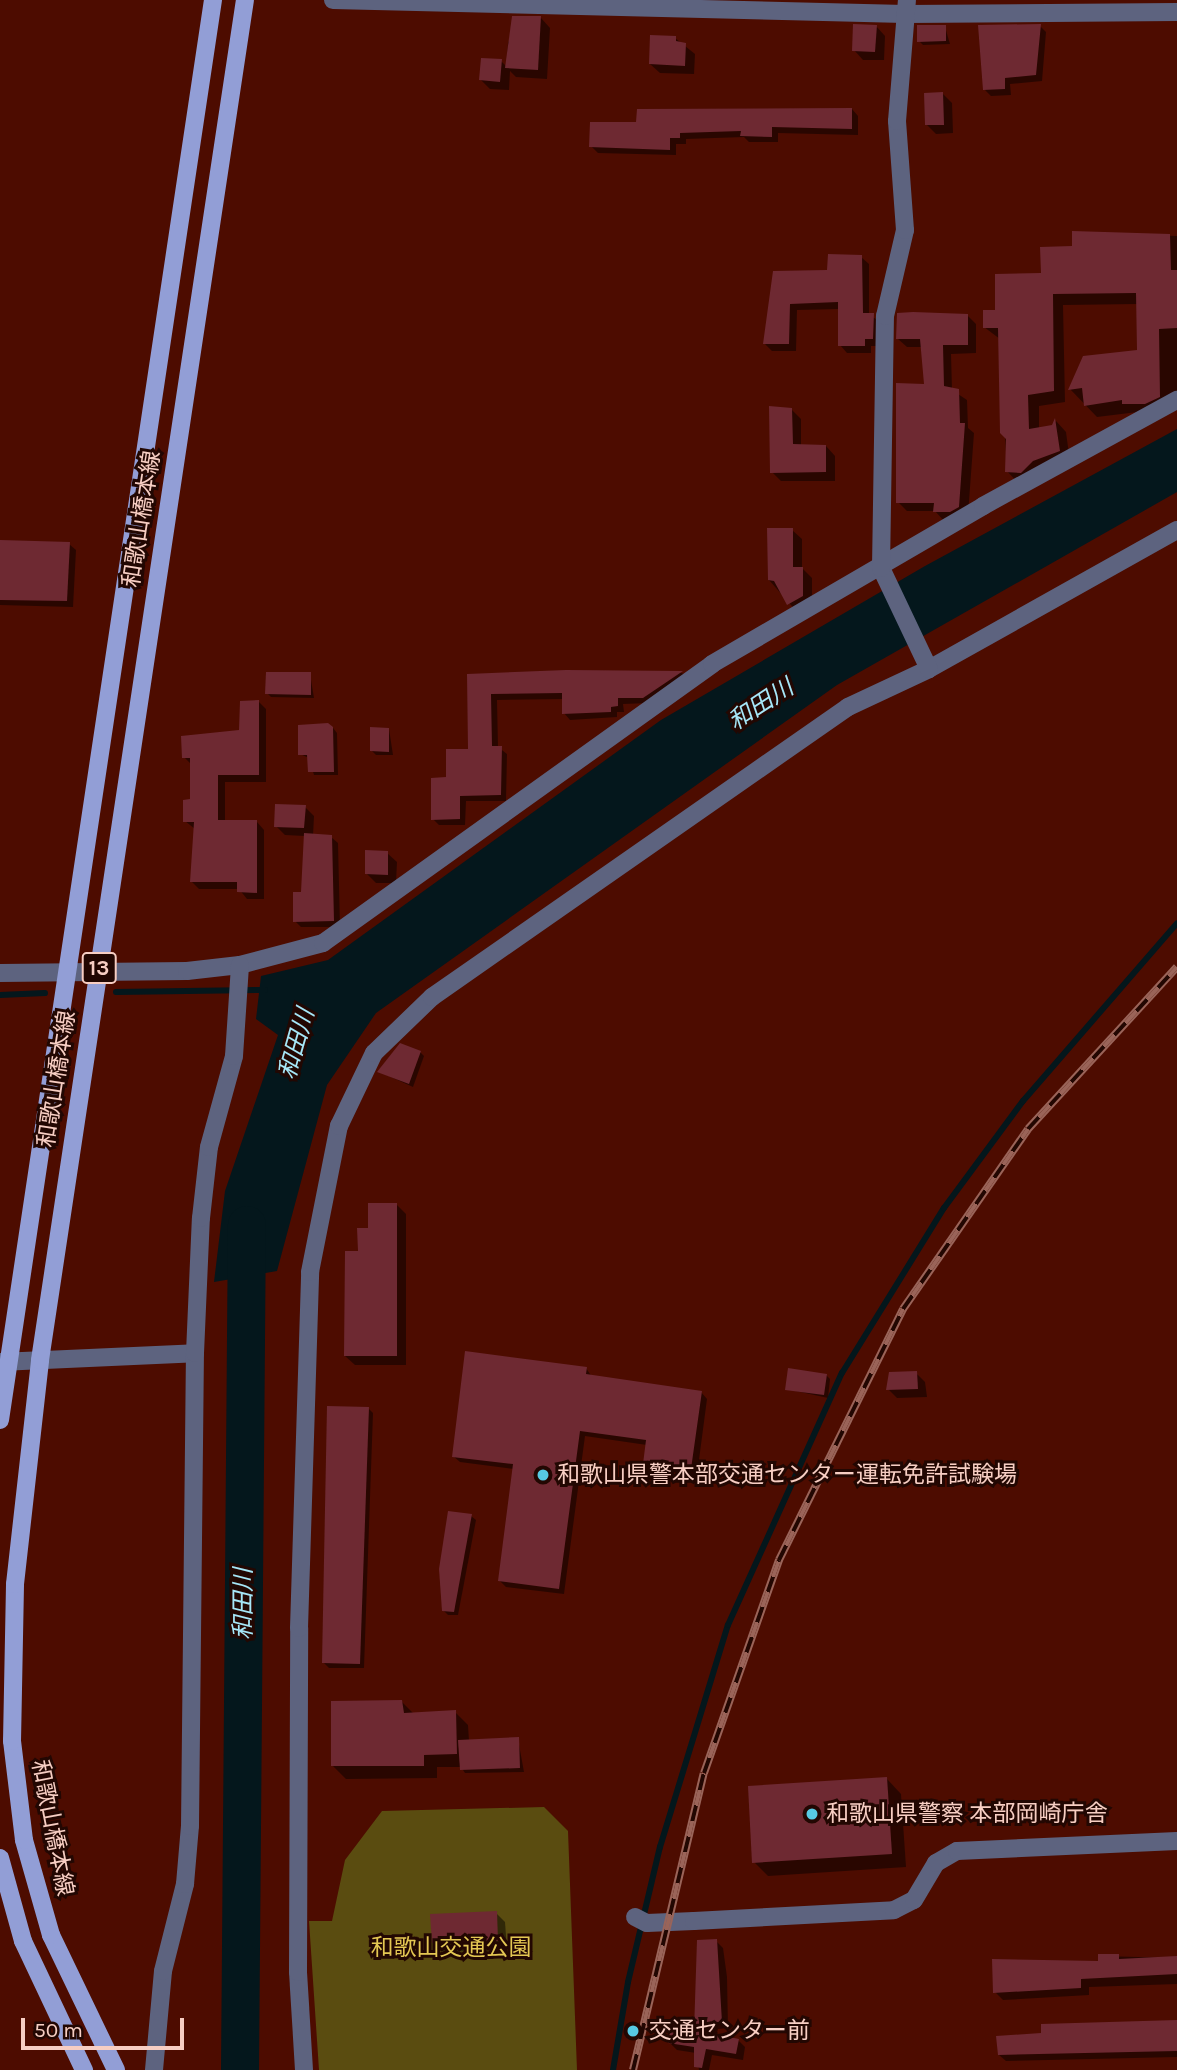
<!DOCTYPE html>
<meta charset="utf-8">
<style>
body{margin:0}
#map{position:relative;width:1177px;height:2070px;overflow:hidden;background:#4d0c00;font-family:Karla,"Noto Sans JP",sans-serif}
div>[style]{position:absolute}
.green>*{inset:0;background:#5a4c10}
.water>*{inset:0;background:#04171c}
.shadow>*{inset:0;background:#0007}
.stream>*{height:6px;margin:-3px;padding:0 3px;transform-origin:3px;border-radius:3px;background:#04171c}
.river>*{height:38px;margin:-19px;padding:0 19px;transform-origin:19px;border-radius:19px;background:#04171c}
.building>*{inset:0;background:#6e2932}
.minor>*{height:18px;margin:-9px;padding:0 9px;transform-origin:9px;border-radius:9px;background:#5d637f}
.tertiary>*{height:18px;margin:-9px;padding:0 9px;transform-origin:9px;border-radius:9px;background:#5d637f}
.primary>*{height:18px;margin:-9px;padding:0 9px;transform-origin:9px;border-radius:9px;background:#929ed6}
.rail>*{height:8px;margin-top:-4px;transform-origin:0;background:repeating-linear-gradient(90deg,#220702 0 16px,#9a6459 0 32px);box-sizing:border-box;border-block:2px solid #9a6459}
.dots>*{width:19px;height:19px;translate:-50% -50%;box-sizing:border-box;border:4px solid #220702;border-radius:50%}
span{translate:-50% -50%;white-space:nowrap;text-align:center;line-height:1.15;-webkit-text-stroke:6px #220702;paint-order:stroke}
.shield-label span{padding:2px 5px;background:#220702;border:2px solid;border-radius:5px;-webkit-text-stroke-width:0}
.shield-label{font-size:21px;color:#f7cec3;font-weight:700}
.street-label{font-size:23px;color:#f7cec3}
.poi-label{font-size:23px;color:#f7cec3}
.left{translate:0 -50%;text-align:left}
.park-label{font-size:23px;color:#e4c753}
.water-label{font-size:24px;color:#a6e7f8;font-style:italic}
.scale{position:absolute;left:21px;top:2018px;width:163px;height:32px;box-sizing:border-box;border:4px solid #f7cec3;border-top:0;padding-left:9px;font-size:21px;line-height:24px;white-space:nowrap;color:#f7cec3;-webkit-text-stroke:5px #220702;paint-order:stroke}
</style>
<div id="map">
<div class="green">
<i style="clip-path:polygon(544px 1807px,568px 1831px,577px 2070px,319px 2070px,309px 1921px,332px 1921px,345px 1860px,382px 1811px)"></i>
</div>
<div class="water">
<i style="clip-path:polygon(1177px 429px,1177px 492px,837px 685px,376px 1013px,327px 1085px,277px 1271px,214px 1282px,225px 1191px,278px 1035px,256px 1019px,261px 976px,328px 960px,661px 720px,925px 566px)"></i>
</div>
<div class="shadow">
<i style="clip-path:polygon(541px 18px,550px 28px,547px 79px,516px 77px,510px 71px,509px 90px,490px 89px,481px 80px,501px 61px,507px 67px,508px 42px)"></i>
<i style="clip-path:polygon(876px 26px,885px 36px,884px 60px,863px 60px,854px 50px)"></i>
<i style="clip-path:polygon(1040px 26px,1046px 32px,1042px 81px,1010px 84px,1011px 95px,991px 96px,985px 90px)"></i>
<i style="clip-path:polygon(945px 27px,950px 44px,923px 45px,919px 41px)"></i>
<i style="clip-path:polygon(675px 38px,695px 54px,694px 74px,660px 73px,650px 64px)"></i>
<i style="clip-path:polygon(943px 94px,952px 103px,953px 133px,936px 134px,927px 125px)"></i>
<i style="clip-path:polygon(852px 109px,858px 116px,858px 135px,778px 133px,778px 142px,749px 142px,744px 137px,686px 139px,686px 144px,676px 144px,676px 155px,598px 153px,591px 146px,638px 124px)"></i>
<i style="clip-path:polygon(1073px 233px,1177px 236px,1177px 392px,1170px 393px,1170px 408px,1097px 417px,1070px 389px,1139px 352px,1138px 304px,1063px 305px,1065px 402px,1039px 406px,1039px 429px,1053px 427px,1056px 421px,1066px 432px,1070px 462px,1018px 483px,1007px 471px,1000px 339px,984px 327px,1074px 248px)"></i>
<i style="clip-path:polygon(861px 257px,869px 264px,869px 315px,881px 322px,880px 346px,871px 346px,871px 353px,847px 353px,840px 345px,840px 309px,797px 310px,796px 351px,772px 351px,765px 344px,775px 272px,829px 272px)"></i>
<i style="clip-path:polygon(967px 315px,976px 324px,976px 353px,951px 354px,952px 390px,967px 400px,968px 428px,974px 433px,968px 515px,944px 521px,935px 511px,907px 511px,898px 502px,926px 385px,922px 347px,907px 347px,898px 339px)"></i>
<i style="clip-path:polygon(792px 410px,801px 419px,801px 446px,826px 446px,835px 456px,835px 481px,781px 481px,772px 472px)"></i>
<i style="clip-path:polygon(792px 530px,802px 539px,802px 568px,812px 578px,812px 605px,798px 613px,769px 580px)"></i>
<i style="clip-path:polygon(0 542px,69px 544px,76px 550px,73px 607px,0 605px)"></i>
<i style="clip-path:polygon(682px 673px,687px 678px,649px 703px,623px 704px,624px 712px,617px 712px,617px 717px,570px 720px,564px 713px,564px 699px,497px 700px,498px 747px,507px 754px,506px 801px,466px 801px,465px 825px,439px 825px,433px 819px,448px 779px,470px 750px,469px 676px)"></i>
<i style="clip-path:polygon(310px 674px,314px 698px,271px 697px,267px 693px)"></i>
<i style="clip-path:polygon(259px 702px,266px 709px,266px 782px,225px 782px,225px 822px,257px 822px,264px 830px,264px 899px,247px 899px,239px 889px,199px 889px,191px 881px,195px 829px,185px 821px,192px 801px,192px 765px,184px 757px,241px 732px)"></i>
<i style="clip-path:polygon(333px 728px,337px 733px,338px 775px,314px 775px,309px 758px,300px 754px)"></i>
<i style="clip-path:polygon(389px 729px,393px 755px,376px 755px,372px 751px)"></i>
<i style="clip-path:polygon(305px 807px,314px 816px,313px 836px,331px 837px,338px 843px,340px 927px,301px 927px,295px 921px,303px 894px,305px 836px,285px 835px,276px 826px)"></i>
<i style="clip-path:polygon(387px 853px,397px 862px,396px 883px,376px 883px,367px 874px)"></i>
<i style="clip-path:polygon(420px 1052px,424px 1056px,413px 1087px,380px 1072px)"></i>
<i style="clip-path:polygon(397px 1205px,406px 1214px,406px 1365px,355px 1365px,345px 1356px,359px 1253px,369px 1230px)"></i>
<i style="clip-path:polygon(586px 1368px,592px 1377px,701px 1392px,707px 1399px,697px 1475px,651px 1470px,645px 1463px,647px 1445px,585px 1436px,564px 1594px,506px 1587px,500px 1581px,514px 1469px,460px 1462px,453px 1456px)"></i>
<i style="clip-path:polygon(916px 1373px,925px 1382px,927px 1397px,897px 1398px,888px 1389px)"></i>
<i style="clip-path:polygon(826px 1375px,830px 1379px,828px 1398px,787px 1389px)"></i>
<i style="clip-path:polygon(369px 1409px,373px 1413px,364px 1668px,329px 1668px,324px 1663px)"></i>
<i style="clip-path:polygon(471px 1516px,476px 1520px,458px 1615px,448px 1615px,444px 1611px)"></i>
<i style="clip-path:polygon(402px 1702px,414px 1714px,455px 1712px,468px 1725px,469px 1741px,518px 1739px,524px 1772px,465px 1773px,461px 1767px,437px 1767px,437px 1778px,346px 1779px,333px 1766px)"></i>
<i style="clip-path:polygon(887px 1779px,901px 1794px,906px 1867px,768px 1876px,754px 1862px)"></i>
<i style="clip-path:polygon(496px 1913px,505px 1922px,507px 1950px,443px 1952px,434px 1943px)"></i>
<i style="clip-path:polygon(716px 1941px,723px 1948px,727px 1977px,728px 2028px,718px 2029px,716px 2036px,738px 2040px,745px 2047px,743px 2060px,712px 2055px,709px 2070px,699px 2070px,696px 2053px,677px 2050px,670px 2043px,695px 2033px)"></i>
<i style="clip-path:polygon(1099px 1956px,1177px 1958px,1177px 1984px,1089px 1987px,1089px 1995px,1003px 2000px,995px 1992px,1100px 1962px)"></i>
<i style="clip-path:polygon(1177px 2022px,1177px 2057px,1006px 2061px,999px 2055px)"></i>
</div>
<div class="stream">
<i style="left:116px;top:992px;width:149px;rotate:-0.8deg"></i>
<i style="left:0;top:995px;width:45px;rotate:-2.5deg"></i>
<i style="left:613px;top:2070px;width:89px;rotate:-80.3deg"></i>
<i style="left:628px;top:1982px;width:139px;rotate:-76.7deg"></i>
<i style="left:660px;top:1847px;width:232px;rotate:-73deg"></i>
<i style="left:728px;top:1625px;width:277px;rotate:-65.7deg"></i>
<i style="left:842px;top:1373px;width:194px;rotate:-58.3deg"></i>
<i style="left:944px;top:1208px;width:133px;rotate:-53.6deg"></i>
<i style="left:1023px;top:1101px;width:235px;rotate:-49.1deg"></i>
</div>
<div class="river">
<i style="left:240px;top:2070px;width:845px;rotate:-89.53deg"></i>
</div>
<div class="building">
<i style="clip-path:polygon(512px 16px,541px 16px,538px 70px,505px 68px)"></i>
<i style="clip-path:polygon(853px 24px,877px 25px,875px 52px,852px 51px)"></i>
<i style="clip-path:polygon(1041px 24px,1036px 75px,1005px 78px,1005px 89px,983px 90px,978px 25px)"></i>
<i style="clip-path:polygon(917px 25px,946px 25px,946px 41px,917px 42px)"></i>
<i style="clip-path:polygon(650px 35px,676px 36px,676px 41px,686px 43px,685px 66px,649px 64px)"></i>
<i style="clip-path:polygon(481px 58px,502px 59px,500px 82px,479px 80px)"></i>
<i style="clip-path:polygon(943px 92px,944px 125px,925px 125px,924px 93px)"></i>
<i style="clip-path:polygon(852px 108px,852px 129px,772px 127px,772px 137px,740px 136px,741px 131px,680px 133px,680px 138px,670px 138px,670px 150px,589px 147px,590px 122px,636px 122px,637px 109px)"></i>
<i style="clip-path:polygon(1072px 231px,1170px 234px,1171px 270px,1177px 270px,1177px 328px,1159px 329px,1160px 397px,1145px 404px,1122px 404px,1122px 400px,1084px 406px,1082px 388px,1068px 390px,1083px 356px,1137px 350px,1136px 293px,1053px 294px,1054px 391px,1028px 395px,1029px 429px,1052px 425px,1055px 418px,1060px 451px,1033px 461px,1021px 473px,1005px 472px,1006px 439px,1000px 433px,998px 328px,983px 328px,983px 310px,995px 310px,995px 274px,1041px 273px,1040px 247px,1072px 246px)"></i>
<i style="clip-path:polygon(828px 254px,862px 255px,863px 313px,874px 313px,873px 339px,865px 339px,865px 346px,838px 346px,838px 302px,790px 304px,789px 344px,763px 344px,773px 271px,827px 270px)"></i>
<i style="clip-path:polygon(913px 312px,968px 314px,968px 345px,943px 345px,944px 386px,959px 389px,960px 423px,965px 423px,959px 507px,950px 512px,933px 512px,934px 503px,896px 503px,896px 383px,924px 384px,920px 339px,896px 339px,897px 313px)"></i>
<i style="clip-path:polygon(769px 406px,792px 408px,793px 444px,826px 445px,826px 472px,770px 473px)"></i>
<i style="clip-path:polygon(767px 528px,793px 528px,793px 567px,803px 567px,803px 596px,787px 605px,774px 581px,768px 580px)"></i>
<i style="clip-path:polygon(0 540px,70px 542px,67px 601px,0 600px)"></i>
<i style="clip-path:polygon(566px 670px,683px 671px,643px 698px,618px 698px,618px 706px,611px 707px,611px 712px,562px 714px,562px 693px,491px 694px,492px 746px,502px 746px,501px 795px,460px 796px,460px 819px,431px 820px,431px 778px,446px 777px,446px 749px,468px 749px,467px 674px)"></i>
<i style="clip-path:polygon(266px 672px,311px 672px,311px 695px,265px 694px)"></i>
<i style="clip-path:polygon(259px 700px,259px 775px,218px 775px,218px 820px,257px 820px,257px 893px,237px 892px,237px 882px,190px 882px,194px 822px,183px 822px,183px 800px,190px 799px,190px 758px,182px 758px,181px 736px,239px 730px,240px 701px)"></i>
<i style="clip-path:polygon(328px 723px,333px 727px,334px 772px,308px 772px,307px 755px,298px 755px,298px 725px)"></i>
<i style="clip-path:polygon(370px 727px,389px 728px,389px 752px,370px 751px)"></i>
<i style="clip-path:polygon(275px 804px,306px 805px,304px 828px,274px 827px)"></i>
<i style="clip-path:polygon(304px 833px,332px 835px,334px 921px,293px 922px,293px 892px,301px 892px)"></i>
<i style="clip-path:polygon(365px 850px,388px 851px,388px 875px,365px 874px)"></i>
<i style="clip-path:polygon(400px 1043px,421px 1051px,409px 1084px,377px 1072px)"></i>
<i style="clip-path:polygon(368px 1203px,397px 1203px,397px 1356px,344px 1356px,345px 1251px,358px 1251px,357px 1228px,368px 1228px)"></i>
<i style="clip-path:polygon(465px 1351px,587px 1367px,586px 1374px,702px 1391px,691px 1469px,643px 1464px,646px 1440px,580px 1431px,559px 1589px,498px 1581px,513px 1464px,452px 1457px)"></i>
<i style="clip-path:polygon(788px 1368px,827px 1374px,824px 1395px,785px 1390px)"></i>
<i style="clip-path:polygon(917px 1371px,918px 1389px,886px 1390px,889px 1372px)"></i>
<i style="clip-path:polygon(327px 1406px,369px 1407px,360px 1664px,322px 1663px)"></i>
<i style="clip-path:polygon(448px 1511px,472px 1514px,454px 1612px,442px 1611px,439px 1569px)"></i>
<i style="clip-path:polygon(402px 1700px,404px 1713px,456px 1710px,457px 1754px,424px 1755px,424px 1766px,331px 1766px,331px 1701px)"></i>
<i style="clip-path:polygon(519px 1737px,520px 1768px,460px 1770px,458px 1740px)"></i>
<i style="clip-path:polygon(887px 1777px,892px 1854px,752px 1863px,748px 1786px)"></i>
<i style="clip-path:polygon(497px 1911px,498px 1941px,432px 1943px,430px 1914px)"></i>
<i style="clip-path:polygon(717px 1939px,722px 2022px,711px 2022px,709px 2033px,739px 2039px,736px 2054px,706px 2049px,702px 2068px,694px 2067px,694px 2047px,668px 2043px,671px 2027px,694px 2031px,697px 1940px)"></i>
<i style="clip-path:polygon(1098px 1954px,1119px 1954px,1119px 1959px,1177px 1956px,1177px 1974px,1081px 1979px,1081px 1988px,993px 1993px,992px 1959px,1098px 1961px)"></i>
<i style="clip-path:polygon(1177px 2020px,1177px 2051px,998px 2055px,996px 2036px,1041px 2033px,1041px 2024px)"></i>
</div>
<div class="minor">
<i style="left:333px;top:0;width:572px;rotate:1.4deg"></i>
<i style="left:905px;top:14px;width:272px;rotate:-0.4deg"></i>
<i style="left:929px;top:669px;width:284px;rotate:-29.3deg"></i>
<i style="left:0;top:973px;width:187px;rotate:-0.6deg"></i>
<i style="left:187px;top:971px;width:53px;rotate:-6.5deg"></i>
<i style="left:240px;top:965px;width:86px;rotate:-14.8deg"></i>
<i style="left:323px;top:943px;width:479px;rotate:-35.6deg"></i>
<i style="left:712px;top:664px;width:314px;rotate:-30.2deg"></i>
<i style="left:983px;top:506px;width:221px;rotate:-28.7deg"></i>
<i style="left:0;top:1362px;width:195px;rotate:-2.6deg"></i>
<i style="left:154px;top:2070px;width:99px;rotate:-84.8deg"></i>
<i style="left:163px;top:1971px;width:90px;rotate:-75.8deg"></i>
<i style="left:185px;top:1884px;width:58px;rotate:-85.1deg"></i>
<i style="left:190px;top:1826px;width:473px;rotate:-89.4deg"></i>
<i style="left:195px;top:1353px;width:135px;rotate:-87.5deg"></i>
<i style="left:201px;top:1218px;width:71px;rotate:-83.6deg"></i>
<i style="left:209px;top:1147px;width:94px;rotate:-74.6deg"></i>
<i style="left:234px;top:1056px;width:91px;rotate:-86.2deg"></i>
<i style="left:304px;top:2070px;width:98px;rotate:-93.5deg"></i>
<i style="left:298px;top:1972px;width:344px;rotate:-89.8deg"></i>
<i style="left:299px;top:1628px;width:356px;rotate:-88.2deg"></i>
<i style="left:310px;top:1272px;width:149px;rotate:-78.8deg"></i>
<i style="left:339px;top:1126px;width:81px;rotate:-64.4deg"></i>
<i style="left:374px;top:1053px;width:81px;rotate:-44deg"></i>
<i style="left:432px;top:997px;width:507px;rotate:-34.88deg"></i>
<i style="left:848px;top:707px;width:89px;rotate:-25.1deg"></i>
<i style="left:929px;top:669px;width:112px;rotate:-115.4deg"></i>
<i style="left:881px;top:568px;width:252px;rotate:-89.1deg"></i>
<i style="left:885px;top:316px;width:88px;rotate:-76.9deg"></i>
<i style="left:905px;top:230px;width:109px;rotate:-94.2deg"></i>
<i style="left:897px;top:121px;width:121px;rotate:-85.3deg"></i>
</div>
<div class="tertiary">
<i style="left:635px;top:1917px;width:13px;rotate:27deg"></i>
<i style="left:647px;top:1923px;width:47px;rotate:-2.4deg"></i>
<i style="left:694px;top:1921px;width:200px;rotate:-3.1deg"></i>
<i style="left:894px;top:1910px;width:22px;rotate:-27deg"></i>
<i style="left:914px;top:1900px;width:43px;rotate:-59.3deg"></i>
<i style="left:936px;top:1863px;width:24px;rotate:-30deg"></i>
<i style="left:957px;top:1851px;width:220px;rotate:-2.6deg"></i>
</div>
<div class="primary">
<i style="left:0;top:1420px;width:1436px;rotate:-81.47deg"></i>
<i style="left:0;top:1858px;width:86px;rotate:74.5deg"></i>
<i style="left:23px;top:1941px;width:143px;rotate:64.7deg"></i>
<i style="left:116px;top:2070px;width:150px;rotate:-115.7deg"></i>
<i style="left:51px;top:1935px;width:99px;rotate:-105.9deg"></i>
<i style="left:24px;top:1840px;width:100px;rotate:-96.9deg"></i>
<i style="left:12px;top:1741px;width:157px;rotate:-88.9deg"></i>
<i style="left:15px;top:1584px;width:225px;rotate:-83.6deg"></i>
<i style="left:40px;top:1360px;width:1375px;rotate:-81.43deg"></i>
</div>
<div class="rail">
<i style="left:633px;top:2070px;width:305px;rotate:-76.6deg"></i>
<i style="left:704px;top:1773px;width:226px;rotate:-70.6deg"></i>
<i style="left:779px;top:1560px;width:280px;rotate:-63.7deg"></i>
<i style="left:903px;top:1309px;width:219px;rotate:-55.2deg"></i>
<i style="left:1028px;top:1129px;width:220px;rotate:-47.4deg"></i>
</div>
<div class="dots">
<i style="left:543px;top:1475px;background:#57c9e3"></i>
<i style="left:812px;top:1814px;background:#57c9e3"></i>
<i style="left:633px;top:2031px;background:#57c9e3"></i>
</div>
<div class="shield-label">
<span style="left:99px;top:968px">13</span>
</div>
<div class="street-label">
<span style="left:142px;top:519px;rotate:-81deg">和歌山橋本線</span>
<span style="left:57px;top:1079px;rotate:-81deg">和歌山橋本線</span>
<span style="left:52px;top:1828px;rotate:79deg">和歌山橋本線</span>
</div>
<div class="poi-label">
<span class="left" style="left:557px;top:1475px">和歌山県警本部交通センター運転免許試験場</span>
<span class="left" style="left:826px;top:1814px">和歌山県警察 本部岡崎庁舎</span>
<span class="left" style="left:649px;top:2031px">交通センター前</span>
</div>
<div class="park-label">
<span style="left:451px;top:1948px">和歌山交通公園</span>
</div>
<div class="water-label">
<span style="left:761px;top:705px;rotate:-33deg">和田川</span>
<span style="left:297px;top:1044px;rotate:-74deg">和田川</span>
<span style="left:244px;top:1604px;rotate:-90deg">和田川</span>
</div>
<div class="scale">50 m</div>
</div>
